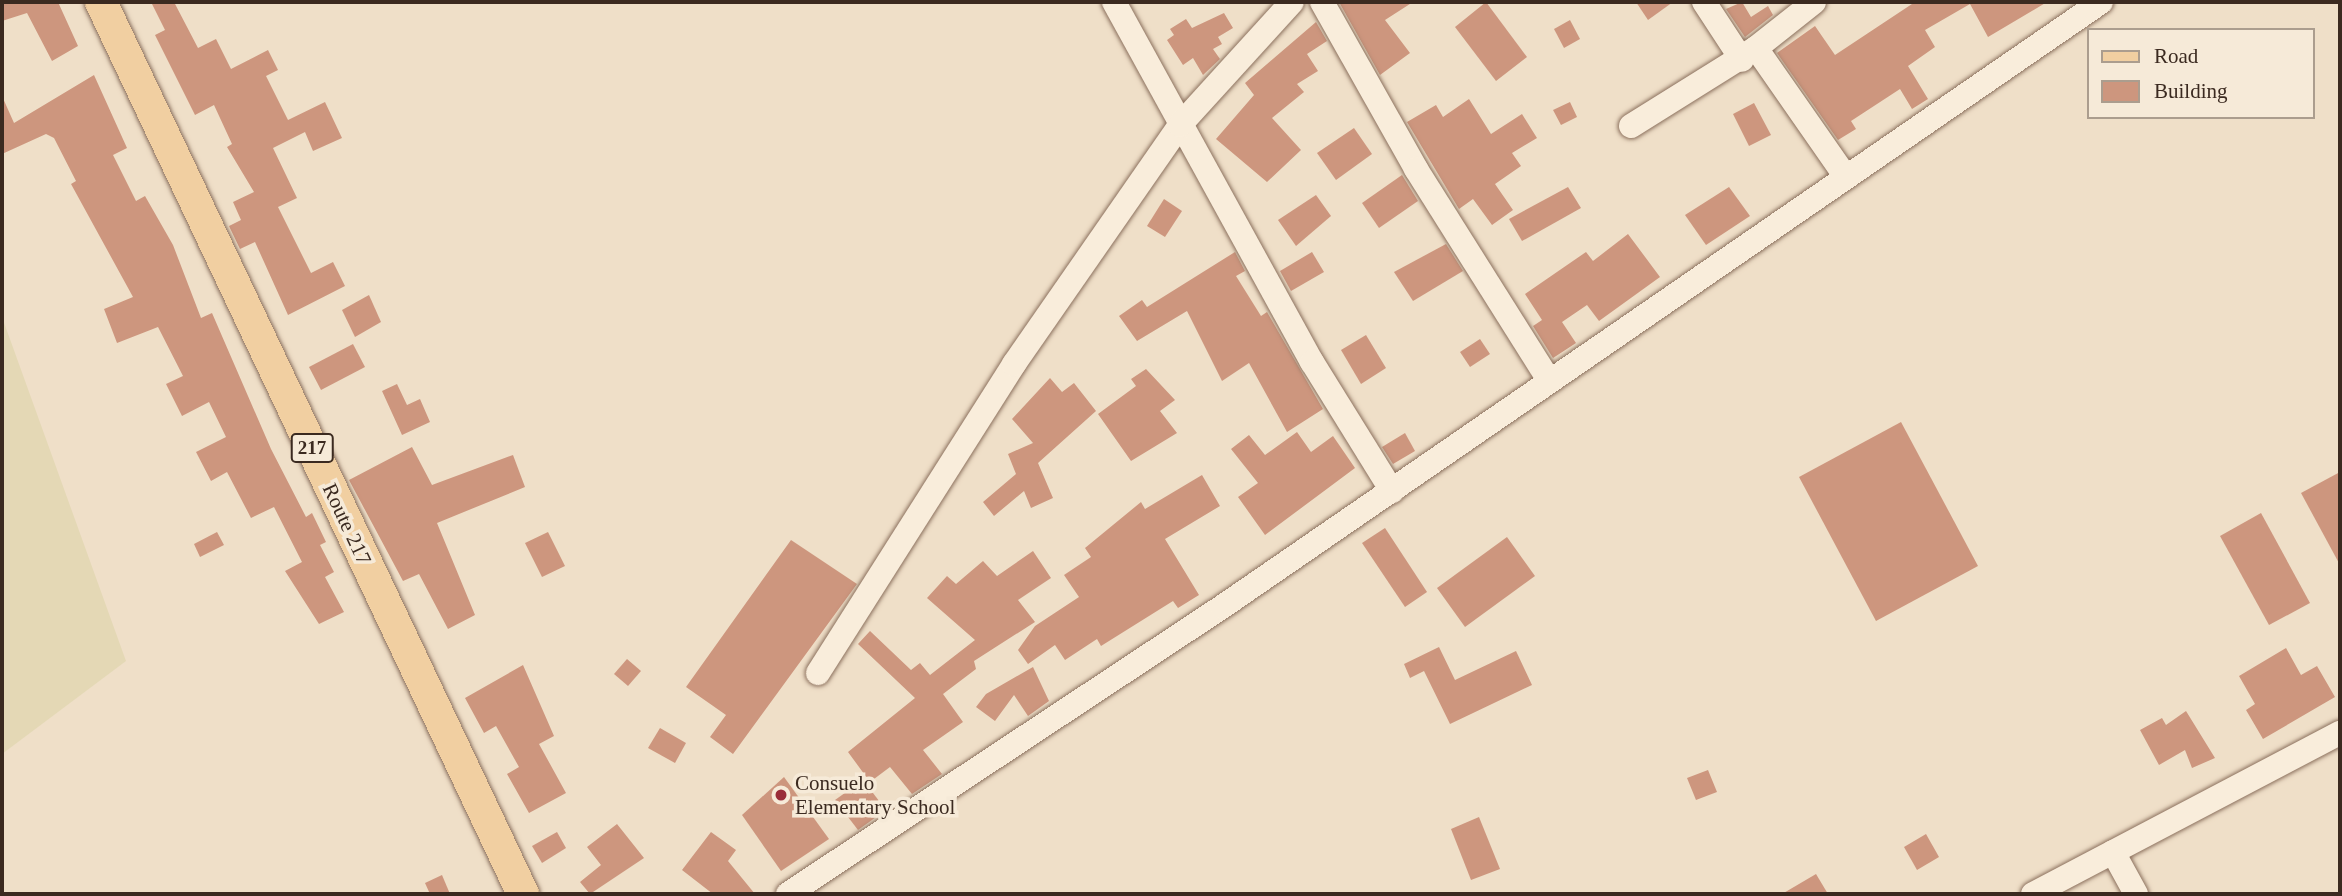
<!DOCTYPE html>
<style>
body{margin:0}
#map{position:relative;width:2342px;height:896px;overflow:hidden;background:#efdfc8;font-family:"Times New Roman",serif}
div>[style]{position:absolute}
.farmland>*{inset:0;background:#e4d8b5}
.building>*{inset:0;background:#cd967e}
.roads{filter:drop-shadow(0 0 2px #8b705d) drop-shadow(0 0 2px #8b705d)}
.minor>*{height:24px;margin:-12px;padding:0 12px;transform-origin:12px;border-radius:12px;background:#f9eddb}
.major>*{height:32px;margin:-16px;padding:0 16px;transform-origin:16px;border-radius:16px;background:#f1cfa1}
.dots>*{width:19px;height:19px;translate:-50% -50%;box-sizing:border-box;border:4px solid #f6ead8;border-radius:50%}
span{translate:-50% -50%;white-space:nowrap;text-align:center;line-height:1.15;-webkit-text-stroke:7px #f6ead8;paint-order:stroke}
.shield-label span{padding:2px 5px;background:#f6ead8;border:2px solid;border-radius:5px;-webkit-text-stroke-width:0}
.shield-label{font-size:19px;color:#3b2a20;font-weight:700}
.street-label{font-size:21px;color:#3b2a20}
.poi-label{font-size:21px;color:#3b2a20}
.left{translate:0 -50%;text-align:left}
.frame{position:absolute;inset:0;border:4px solid #3b2a20;pointer-events:none}
.legend{position:absolute;left:2087px;top:28px;width:228px;height:91px;box-sizing:border-box;background:#f6ead8;border:2px solid #ab9d8e;margin:0;padding:9px 12px;list-style:none;font-size:21px;color:#3b2a20}
.legend li{display:flex;align-items:center;gap:14px;height:35px}
.legend b{width:35px;border:2px solid #ab9d8e}
</style>
<div id="map">
<div class="farmland">
<i style="clip-path:polygon(2px 317px,126px 661px,2px 754px)"></i>
</div>
<div class="building">
<i style="clip-path:polygon(2px 2px,58px 2px,78px 46px,52px 61px,27px 13px,2px 21px)"></i>
<i style="clip-path:polygon(151px 2px,174px 2px,198px 48px,216px 39px,231px 69px,268px 50px,278px 70px,266px 76px,288px 120px,325px 102px,342px 138px,313px 151px,305px 132px,273px 148px,297px 198px,278px 207px,311px 273px,333px 262px,345px 286px,288px 315px,255px 242px,240px 249px,229px 226px,241px 220px,233px 202px,254px 192px,227px 147px,232px 144px,214px 105px,195px 115px,155px 35px,165px 30px)"></i>
<i style="clip-path:polygon(1339px 2px,1413px 2px,1385px 20px,1410px 53px,1380px 75px)"></i>
<i style="clip-path:polygon(1486px 2px,1527px 57px,1496px 81px,1455px 27px)"></i>
<i style="clip-path:polygon(1636px 2px,1673px 2px,1648px 20px)"></i>
<i style="clip-path:polygon(1742px 2px,1751px 17px,1768px 6px,1773px 15px,1745px 37px,1726px 9px)"></i>
<i style="clip-path:polygon(1915px 2px,2047px 2px,1988px 37px,1970px 4px,1925px 30px,1935px 47px,1908px 66px,1928px 99px,1912px 109px,1900px 89px,1851px 121px,1856px 129px,1838px 140px,1777px 53px,1815px 26px,1835px 55px)"></i>
<i style="clip-path:polygon(1224px 13px,1233px 28px,1218px 37px,1222px 44px,1213px 49px,1220px 59px,1203px 75px,1193px 58px,1183px 65px,1167px 40px,1174px 35px,1170px 29px,1186px 19px,1192px 28px)"></i>
<i style="clip-path:polygon(1570px 20px,1580px 39px,1564px 48px,1554px 29px)"></i>
<i style="clip-path:polygon(1316px 22px,1327px 41px,1307px 54px,1318px 71px,1297px 84px,1304px 92px,1272px 118px,1301px 150px,1267px 182px,1216px 139px,1254px 95px,1245px 83px)"></i>
<i style="clip-path:polygon(94px 75px,127px 148px,113px 155px,136px 201px,145px 196px,173px 245px,201px 318px,212px 313px,271px 449px,306px 517px,312px 513px,326px 542px,320px 545px,334px 572px,325px 577px,344px 612px,319px 624px,285px 571px,302px 562px,274px 507px,251px 518px,227px 472px,211px 481px,196px 452px,226px 437px,209px 402px,182px 416px,166px 384px,183px 376px,158px 327px,117px 343px,104px 309px,133px 297px,71px 184px,76px 181px,54px 138px,46px 134px,2px 154px,2px 96px,14px 123px)"></i>
<i style="clip-path:polygon(1469px 99px,1491px 134px,1522px 114px,1537px 138px,1512px 153px,1521px 166px,1495px 184px,1513px 210px,1492px 225px,1473px 199px,1459px 209px,1407px 122px,1436px 105px,1443px 117px)"></i>
<i style="clip-path:polygon(1570px 102px,1577px 117px,1561px 125px,1553px 110px)"></i>
<i style="clip-path:polygon(1754px 103px,1771px 135px,1749px 146px,1733px 114px)"></i>
<i style="clip-path:polygon(1354px 128px,1372px 154px,1336px 180px,1317px 153px)"></i>
<i style="clip-path:polygon(1402px 175px,1418px 201px,1379px 228px,1362px 203px)"></i>
<i style="clip-path:polygon(1568px 187px,1581px 208px,1522px 241px,1509px 219px)"></i>
<i style="clip-path:polygon(1729px 187px,1750px 216px,1706px 245px,1685px 215px)"></i>
<i style="clip-path:polygon(1316px 195px,1331px 216px,1296px 246px,1278px 220px)"></i>
<i style="clip-path:polygon(1164px 199px,1182px 211px,1165px 237px,1147px 226px)"></i>
<i style="clip-path:polygon(1628px 234px,1660px 277px,1599px 321px,1587px 305px,1562px 322px,1576px 343px,1553px 358px,1533px 326px,1542px 320px,1525px 294px,1586px 252px,1593px 261px)"></i>
<i style="clip-path:polygon(1446px 244px,1463px 271px,1413px 301px,1394px 272px)"></i>
<i style="clip-path:polygon(1235px 252px,1245px 271px,1236px 276px,1261px 316px,1267px 312px,1323px 409px,1287px 432px,1249px 363px,1222px 381px,1187px 311px,1137px 341px,1119px 316px,1142px 300px,1147px 307px)"></i>
<i style="clip-path:polygon(1312px 252px,1324px 272px,1291px 291px,1280px 271px)"></i>
<i style="clip-path:polygon(369px 295px,381px 322px,355px 337px,342px 310px)"></i>
<i style="clip-path:polygon(1366px 335px,1386px 368px,1361px 384px,1341px 350px)"></i>
<i style="clip-path:polygon(1480px 339px,1490px 354px,1470px 367px,1460px 352px)"></i>
<i style="clip-path:polygon(353px 344px,365px 367px,321px 390px,309px 367px)"></i>
<i style="clip-path:polygon(1146px 369px,1175px 400px,1160px 411px,1177px 433px,1131px 461px,1098px 414px,1136px 386px,1131px 379px)"></i>
<i style="clip-path:polygon(1050px 378px,1062px 392px,1074px 383px,1096px 411px,1038px 463px,1053px 498px,1031px 508px,1024px 491px,994px 516px,983px 502px,1016px 474px,1008px 454px,1033px 443px,1012px 419px)"></i>
<i style="clip-path:polygon(397px 384px,407px 405px,420px 399px,430px 422px,402px 435px,382px 391px)"></i>
<i style="clip-path:polygon(1901px 422px,1978px 566px,1876px 621px,1799px 477px)"></i>
<i style="clip-path:polygon(1297px 432px,1311px 452px,1333px 436px,1355px 468px,1265px 535px,1238px 497px,1258px 483px,1231px 449px,1249px 435px,1265px 455px)"></i>
<i style="clip-path:polygon(1405px 433px,1415px 451px,1393px 464px,1382px 447px)"></i>
<i style="clip-path:polygon(412px 447px,432px 485px,513px 455px,525px 487px,437px 523px,475px 615px,448px 629px,419px 574px,403px 581px,349px 480px)"></i>
<i style="clip-path:polygon(2340px 472px,2340px 565px,2301px 493px)"></i>
<i style="clip-path:polygon(1202px 475px,1220px 506px,1165px 539px,1199px 595px,1178px 608px,1173px 601px,1101px 646px,1097px 639px,1065px 660px,1055px 645px,1028px 664px,1018px 650px,1035px 626px,1079px 597px,1064px 575px,1091px 557px,1085px 548px,1141px 502px,1145px 509px)"></i>
<i style="clip-path:polygon(2261px 513px,2310px 603px,2269px 625px,2220px 536px)"></i>
<i style="clip-path:polygon(1385px 528px,1427px 592px,1405px 607px,1362px 543px)"></i>
<i style="clip-path:polygon(217px 532px,224px 545px,200px 557px,194px 544px)"></i>
<i style="clip-path:polygon(548px 532px,565px 566px,542px 577px,525px 543px)"></i>
<i style="clip-path:polygon(1507px 537px,1535px 576px,1465px 627px,1437px 588px)"></i>
<i style="clip-path:polygon(791px 540px,857px 584px,733px 754px,710px 737px,726px 715px,686px 687px)"></i>
<i style="clip-path:polygon(1033px 551px,1051px 578px,1018px 600px,1035px 622px,974px 661px,976px 669px,943px 694px,963px 722px,923px 750px,942px 774px,912px 794px,890px 767px,870px 782px,848px 752px,915px 698px,858px 644px,870px 631px,911px 670px,920px 663px,930px 675px,975px 640px,927px 598px,947px 576px,956px 584px,983px 561px,997px 576px)"></i>
<i style="clip-path:polygon(1439px 647px,1455px 680px,1516px 651px,1532px 685px,1450px 724px,1424px 671px,1410px 678px,1404px 664px)"></i>
<i style="clip-path:polygon(2286px 648px,2301px 675px,2317px 666px,2335px 697px,2263px 739px,2246px 710px,2255px 704px,2239px 676px)"></i>
<i style="clip-path:polygon(627px 659px,641px 671px,628px 686px,614px 674px)"></i>
<i style="clip-path:polygon(523px 665px,554px 736px,539px 744px,566px 793px,529px 813px,507px 774px,519px 767px,496px 726px,484px 733px,465px 698px)"></i>
<i style="clip-path:polygon(1033px 667px,1049px 701px,1028px 716px,1014px 695px,995px 721px,976px 707px,986px 694px)"></i>
<i style="clip-path:polygon(2186px 711px,2215px 758px,2192px 768px,2185px 750px,2159px 765px,2140px 730px,2162px 718px,2166px 725px)"></i>
<i style="clip-path:polygon(660px 728px,686px 743px,675px 763px,648px 748px)"></i>
<i style="clip-path:polygon(1708px 770px,1717px 792px,1696px 800px,1687px 778px)"></i>
<i style="clip-path:polygon(784px 777px,829px 839px,781px 871px,742px 815px)"></i>
<i style="clip-path:polygon(863px 780px,886px 810px,858px 830px,835px 800px)"></i>
<i style="clip-path:polygon(1479px 817px,1500px 869px,1471px 880px,1451px 829px)"></i>
<i style="clip-path:polygon(617px 824px,644px 858px,590px 894px,580px 882px,601px 865px,587px 847px)"></i>
<i style="clip-path:polygon(557px 832px,566px 848px,542px 863px,532px 846px)"></i>
<i style="clip-path:polygon(711px 832px,736px 850px,728px 861px,755px 894px,713px 894px,682px 870px)"></i>
<i style="clip-path:polygon(1926px 834px,1939px 857px,1917px 870px,1904px 847px)"></i>
<i style="clip-path:polygon(1816px 874px,1828px 894px,1782px 894px)"></i>
<i style="clip-path:polygon(442px 875px,450px 894px,430px 894px,425px 883px)"></i>
</div>
<div class="roads">
<div class="minor">
<i style="left:1114px;top:2px;width:411px;rotate:61.2deg"></i>
<i style="left:1312px;top:362px;width:152px;rotate:58.2deg"></i>
<i style="left:1322px;top:2px;width:192px;rotate:60.6deg"></i>
<i style="left:1416px;top:169px;width:249px;rotate:57.8deg"></i>
<i style="left:1704px;top:2px;width:69px;rotate:56.8deg"></i>
<i style="left:1756px;top:48px;width:74px;rotate:-38.4deg"></i>
<i style="left:1631px;top:126px;width:147px;rotate:-32deg"></i>
<i style="left:1756px;top:48px;width:157px;rotate:55.1deg"></i>
<i style="left:818px;top:673px;width:366px;rotate:-57.6deg"></i>
<i style="left:1014px;top:364px;width:291px;rotate:-55.2deg"></i>
<i style="left:1180px;top:125px;width:166px;rotate:-47.7deg"></i>
<i style="left:2113px;top:852px;width:48px;rotate:61.3deg"></i>
<i style="left:788px;top:894px;width:520px;rotate:-33.48deg"></i>
<i style="left:1222px;top:607px;width:1067px;rotate:-34.54deg"></i>
<i style="left:2033px;top:894px;width:347px;rotate:-27.7deg"></i>
</div>
<div class="major">
<i style="left:101px;top:2px;width:987px;rotate:64.68deg"></i>
</div>
</div>
<div class="dots">
<i style="left:781px;top:795px;background:#9a2d39"></i>
</div>
<div class="shield-label">
<span style="left:312px;top:448px">217</span>
</div>
<div class="street-label">
<span style="left:347px;top:524px;rotate:65deg">Route 217</span>
</div>
<div class="poi-label">
<span class="left" style="left:795px;top:795px">Consuelo<br>Elementary School</span>
</div>
<div class="frame"></div>
<ul class="legend">
<li><b style="height:9px;background:#f1cfa1"></b>Road</li>
<li><b style="height:19px;background:#cd967e"></b>Building</li>
</ul>
</div>
